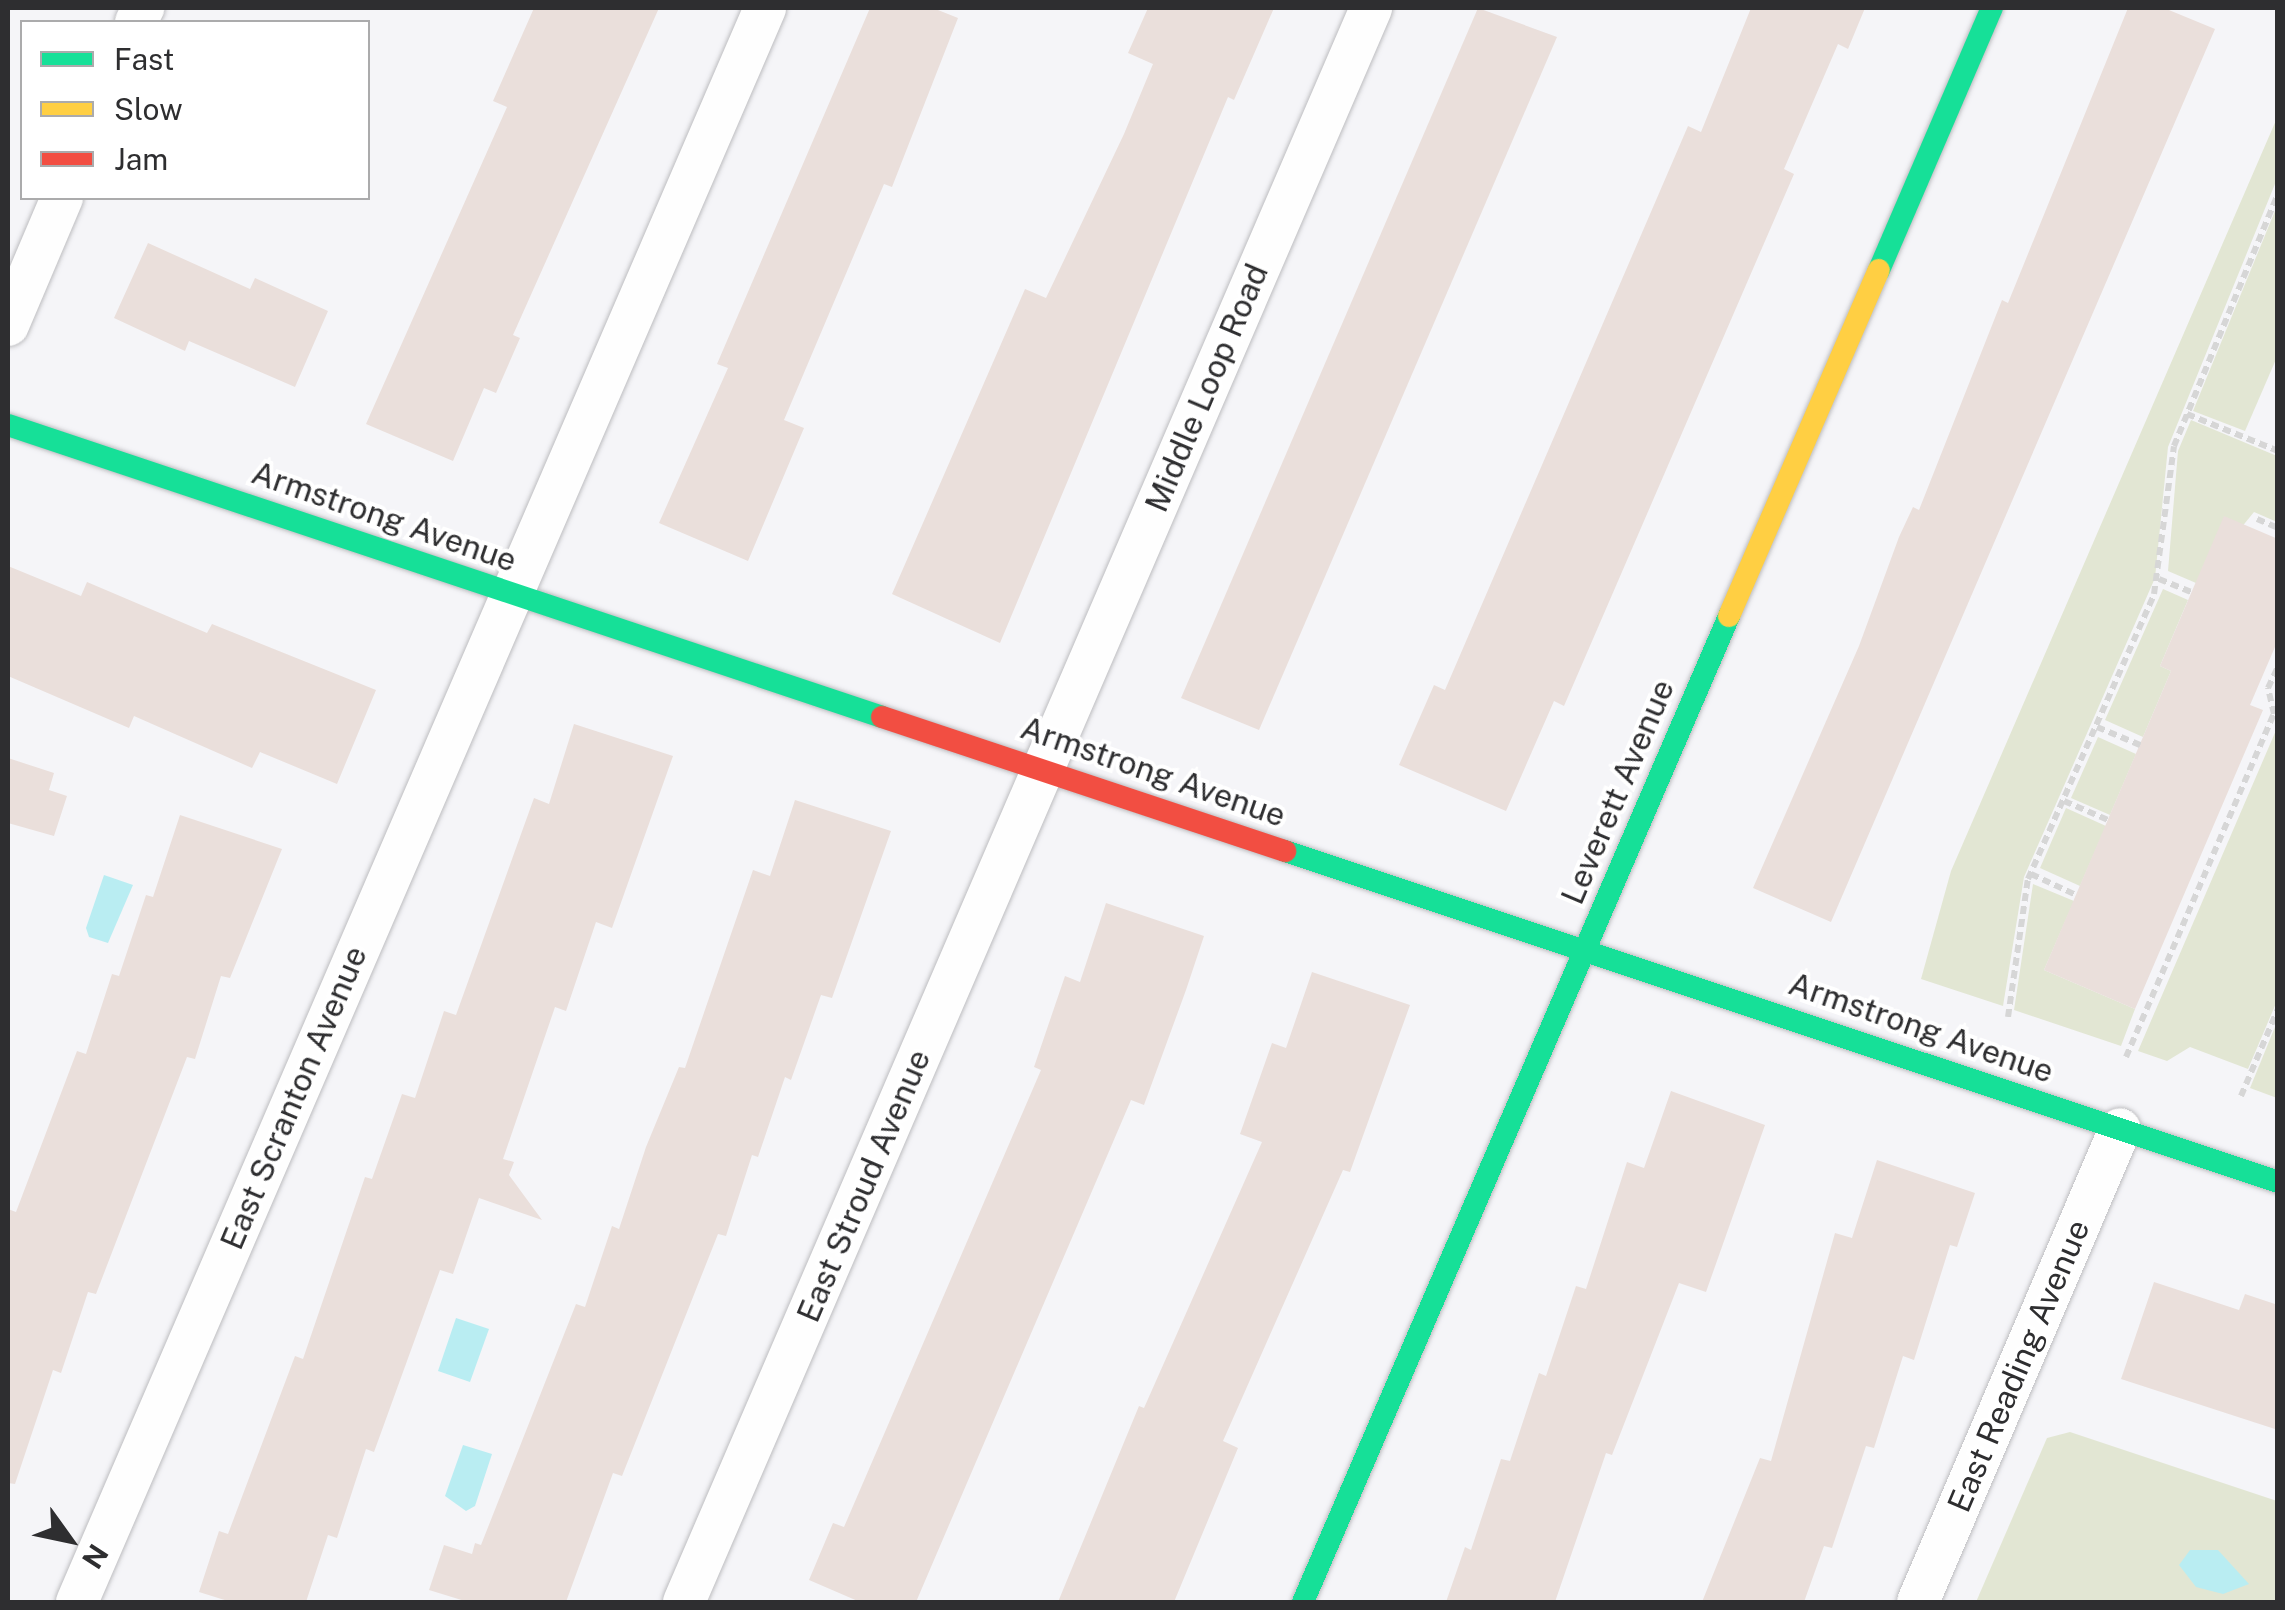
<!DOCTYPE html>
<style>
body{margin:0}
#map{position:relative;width:2285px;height:1610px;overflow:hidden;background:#f5f5f8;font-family:"Public Sans",sans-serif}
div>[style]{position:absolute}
.green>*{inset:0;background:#e2e6d3}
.water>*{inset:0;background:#b9edf2}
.building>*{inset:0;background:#eadfdb}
.path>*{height:6px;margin-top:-3px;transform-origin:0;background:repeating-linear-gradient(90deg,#d6d6d6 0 8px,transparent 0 13px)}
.roads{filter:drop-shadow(0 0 2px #bdbdc0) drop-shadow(0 0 2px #bdbdc0)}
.street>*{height:42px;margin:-21px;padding:0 21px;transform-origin:21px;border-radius:21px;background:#fefefe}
.fast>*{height:22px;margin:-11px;padding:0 11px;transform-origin:11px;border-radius:11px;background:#16e098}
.slow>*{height:22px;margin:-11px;padding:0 11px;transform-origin:11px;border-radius:11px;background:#ffcf43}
.jam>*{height:22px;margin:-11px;padding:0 11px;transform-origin:11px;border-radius:11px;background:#f24e42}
span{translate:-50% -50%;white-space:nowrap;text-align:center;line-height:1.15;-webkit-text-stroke:8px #fff;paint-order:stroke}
.street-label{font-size:32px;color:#2e2e30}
.frame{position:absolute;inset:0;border:10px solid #2e2e30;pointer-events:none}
.legend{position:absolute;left:20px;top:20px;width:350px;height:180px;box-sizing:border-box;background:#fff;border:2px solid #ababac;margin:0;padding:12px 18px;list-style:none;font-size:30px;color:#2e2e30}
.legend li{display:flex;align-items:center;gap:20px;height:50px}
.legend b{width:50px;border:2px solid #ababac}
.north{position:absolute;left:20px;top:1490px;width:100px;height:100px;-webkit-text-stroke:8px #fff;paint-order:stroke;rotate:123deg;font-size:28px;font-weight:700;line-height:40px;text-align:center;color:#2e2e30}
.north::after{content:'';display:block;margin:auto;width:35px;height:45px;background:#2e2e30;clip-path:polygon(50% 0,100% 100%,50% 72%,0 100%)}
</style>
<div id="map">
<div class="green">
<i style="clip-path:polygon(2277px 118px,2277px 179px,2168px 447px,2155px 578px,2024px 877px,2003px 1006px,1921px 979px,1951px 871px)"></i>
<i style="clip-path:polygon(2277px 206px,2277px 357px,2245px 431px,2193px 411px)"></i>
<i style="clip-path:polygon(2191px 420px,2277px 456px,2277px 522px,2254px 512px,2196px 583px,2168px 571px,2178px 451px)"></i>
<i style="clip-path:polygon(2163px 589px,2188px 600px,2160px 666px,2171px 671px,2143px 737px,2105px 720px)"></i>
<i style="clip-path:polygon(2277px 728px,2277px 1001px,2248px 1069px,2190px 1047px,2167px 1061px,2138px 1051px)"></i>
<i style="clip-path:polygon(2098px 737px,2136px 754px,2110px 815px,2071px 798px)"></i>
<i style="clip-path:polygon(2066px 808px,2106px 826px,2080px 886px,2040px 868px)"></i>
<i style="clip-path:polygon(2033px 884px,2074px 901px,2044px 970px,2135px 1009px,2121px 1046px,2014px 1010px)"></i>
<i style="clip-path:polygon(2277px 1022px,2277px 1098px,2250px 1088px)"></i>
<i style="clip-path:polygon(2070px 1432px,2277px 1501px,2277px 1602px,1976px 1602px,2047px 1438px)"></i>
</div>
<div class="water">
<i style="clip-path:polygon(104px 875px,133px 885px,108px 943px,89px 937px,86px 928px)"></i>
<i style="clip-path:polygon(456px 1318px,489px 1329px,470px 1382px,438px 1371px)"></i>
<i style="clip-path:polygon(463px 1445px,492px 1454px,475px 1506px,466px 1511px,445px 1496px)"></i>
<i style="clip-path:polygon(2190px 1550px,2218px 1550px,2249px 1584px,2223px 1594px,2196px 1587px,2179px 1565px)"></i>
</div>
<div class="building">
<i style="clip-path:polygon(534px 8px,659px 8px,513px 335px,520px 338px,496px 393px,484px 388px,453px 461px,366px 424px,507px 107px,493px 101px)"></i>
<i style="clip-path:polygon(870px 8px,933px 8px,958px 18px,892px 187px,884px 184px,784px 420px,804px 428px,748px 561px,659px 523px,728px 368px,717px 364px)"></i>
<i style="clip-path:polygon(1148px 8px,1274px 8px,1234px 100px,1228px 97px,1000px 643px,892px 594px,1025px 289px,1046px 298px,1124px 134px,1153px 64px,1128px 53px)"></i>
<i style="clip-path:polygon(1478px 8px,1557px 37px,1259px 730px,1181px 698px)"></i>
<i style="clip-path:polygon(1751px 8px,1865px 8px,1848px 49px,1838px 44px,1784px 169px,1794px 174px,1746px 285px,1564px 706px,1554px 701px,1506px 811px,1399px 765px,1434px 685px,1445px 690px,1688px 126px,1701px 132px)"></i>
<i style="clip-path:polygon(2128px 8px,2164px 8px,2215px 29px,1831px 922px,1753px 888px,1859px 646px,1899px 537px,1913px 507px,1919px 510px,2002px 300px,2008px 303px)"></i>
<i style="clip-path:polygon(148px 243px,250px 289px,255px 278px,328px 311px,295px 387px,189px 341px,185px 351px,114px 318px)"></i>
<i style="clip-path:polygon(2224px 516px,2278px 539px,2278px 640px,2250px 705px,2263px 710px,2135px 1009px,2044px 970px,2171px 671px,2160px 666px)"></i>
<i style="clip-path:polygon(8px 566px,81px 596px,87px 582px,207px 633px,212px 624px,376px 690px,337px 784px,260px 752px,252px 768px,134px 716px,129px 728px,8px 676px)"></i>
<i style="clip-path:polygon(574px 724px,673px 756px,612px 928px,596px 922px,566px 1011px,555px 1007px,503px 1159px,514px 1162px,509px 1175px,542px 1220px,479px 1198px,453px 1274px,440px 1270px,374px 1452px,366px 1449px,337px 1538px,328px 1535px,306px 1602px,231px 1602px,199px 1592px,219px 1531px,228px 1534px,295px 1356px,303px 1359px,365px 1177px,372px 1179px,402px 1094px,415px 1098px,444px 1011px,456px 1015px,534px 798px,549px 804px)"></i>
<i style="clip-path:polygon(8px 758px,54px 773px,49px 790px,67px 796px,54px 836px,8px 823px)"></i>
<i style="clip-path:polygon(795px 800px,891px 831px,832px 998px,821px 995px,791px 1080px,785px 1077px,758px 1157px,752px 1155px,726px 1236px,718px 1234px,622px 1476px,613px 1473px,566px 1602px,468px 1602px,429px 1590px,444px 1545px,472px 1554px,475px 1543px,481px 1545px,576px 1304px,585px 1307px,612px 1226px,619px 1229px,646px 1147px,679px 1067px,685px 1068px,753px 870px,770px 876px)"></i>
<i style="clip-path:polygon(180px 815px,282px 849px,230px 978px,221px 976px,195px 1059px,187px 1057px,96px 1294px,88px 1292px,61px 1373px,53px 1370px,15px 1484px,8px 1483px,8px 1209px,16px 1212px,77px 1051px,86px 1054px,112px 974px,119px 976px,146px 895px,153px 897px)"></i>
<i style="clip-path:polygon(1106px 903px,1204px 936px,1186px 990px,1144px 1105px,1131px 1100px,916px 1602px,860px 1602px,809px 1580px,833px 1523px,844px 1527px,1041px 1070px,1034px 1067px,1065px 976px,1080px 982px)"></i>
<i style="clip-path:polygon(1312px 972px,1410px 1005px,1350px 1172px,1343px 1170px,1223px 1441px,1238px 1448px,1174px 1602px,1058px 1602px,1139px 1406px,1144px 1408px,1262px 1142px,1240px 1134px,1272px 1043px,1286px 1048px)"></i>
<i style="clip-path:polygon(1671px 1091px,1765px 1125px,1706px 1292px,1679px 1283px,1612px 1455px,1606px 1453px,1555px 1602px,1446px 1602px,1465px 1547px,1471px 1550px,1501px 1459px,1510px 1461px,1539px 1373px,1546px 1376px,1576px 1286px,1586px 1289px,1627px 1162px,1644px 1168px)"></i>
<i style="clip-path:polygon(1877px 1160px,1975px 1193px,1957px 1247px,1950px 1245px,1914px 1360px,1903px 1356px,1874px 1448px,1866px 1446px,1832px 1548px,1824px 1546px,1804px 1602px,1702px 1602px,1760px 1458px,1771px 1461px,1835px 1233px,1852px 1238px)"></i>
<i style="clip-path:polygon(2154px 1282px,2239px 1310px,2245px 1294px,2278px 1305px,2278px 1430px,2121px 1379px)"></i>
</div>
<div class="path">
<i style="left:2187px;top:414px;width:98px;rotate:22.1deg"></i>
<i style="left:2257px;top:519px;width:23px;rotate:23deg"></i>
<i style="left:2159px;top:579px;width:35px;rotate:22deg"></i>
<i style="left:2097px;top:727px;width:47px;rotate:22.7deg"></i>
<i style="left:2064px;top:801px;width:48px;rotate:23.4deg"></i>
<i style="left:2031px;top:874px;width:50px;rotate:25deg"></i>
<i style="left:2008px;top:1017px;width:139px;rotate:-81.8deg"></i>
<i style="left:2028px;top:879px;width:312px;rotate:-66.1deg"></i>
<i style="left:2154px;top:594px;width:149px;rotate:-82.3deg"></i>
<i style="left:2174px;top:446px;width:273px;rotate:-67.6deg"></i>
<i style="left:2126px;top:1057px;width:374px;rotate:-66.7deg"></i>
<i style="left:2274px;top:714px;width:27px;rotate:-103deg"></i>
<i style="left:2268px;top:688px;width:23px;rotate:-65deg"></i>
<i style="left:2241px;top:1096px;width:95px;rotate:-67deg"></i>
</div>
<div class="roads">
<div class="street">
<i style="left:136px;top:22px;width:16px;rotate:-63deg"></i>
<i style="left:8px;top:325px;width:138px;rotate:-67deg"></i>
<i style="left:77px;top:1602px;width:1736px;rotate:-66.65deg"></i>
<i style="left:684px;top:1602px;width:1736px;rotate:-66.68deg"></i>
<i style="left:1918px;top:1602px;width:514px;rotate:-66.87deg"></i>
</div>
<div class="fast">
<i style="left:1879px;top:270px;width:285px;rotate:-66.7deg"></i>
<i style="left:8px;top:425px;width:921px;rotate:18.47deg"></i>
<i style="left:1285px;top:851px;width:1047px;rotate:18.43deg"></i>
<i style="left:1303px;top:1602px;width:1074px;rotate:-66.63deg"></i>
</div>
<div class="slow">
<i style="left:1729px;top:616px;width:377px;rotate:-66.6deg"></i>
</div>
<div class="jam">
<i style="left:882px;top:717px;width:425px;rotate:18.4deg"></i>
</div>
</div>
<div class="street-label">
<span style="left:1207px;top:388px;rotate:-67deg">Middle Loop Road</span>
<span style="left:384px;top:517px;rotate:19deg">Armstrong Avenue</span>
<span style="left:1153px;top:772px;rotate:19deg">Armstrong Avenue</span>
<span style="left:1618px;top:792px;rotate:-67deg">Leverett Avenue</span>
<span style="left:1921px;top:1028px;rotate:19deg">Armstrong Avenue</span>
<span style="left:294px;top:1098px;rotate:-67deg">East Scranton Avenue</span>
<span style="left:864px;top:1186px;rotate:-67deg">East Stroud Avenue</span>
<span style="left:2019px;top:1366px;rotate:-67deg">East Reading Avenue</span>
</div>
<div class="frame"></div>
<ul class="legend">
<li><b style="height:12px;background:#16e098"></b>Fast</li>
<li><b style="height:12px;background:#ffcf43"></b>Slow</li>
<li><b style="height:12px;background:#f24e42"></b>Jam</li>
</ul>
<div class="north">N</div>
</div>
